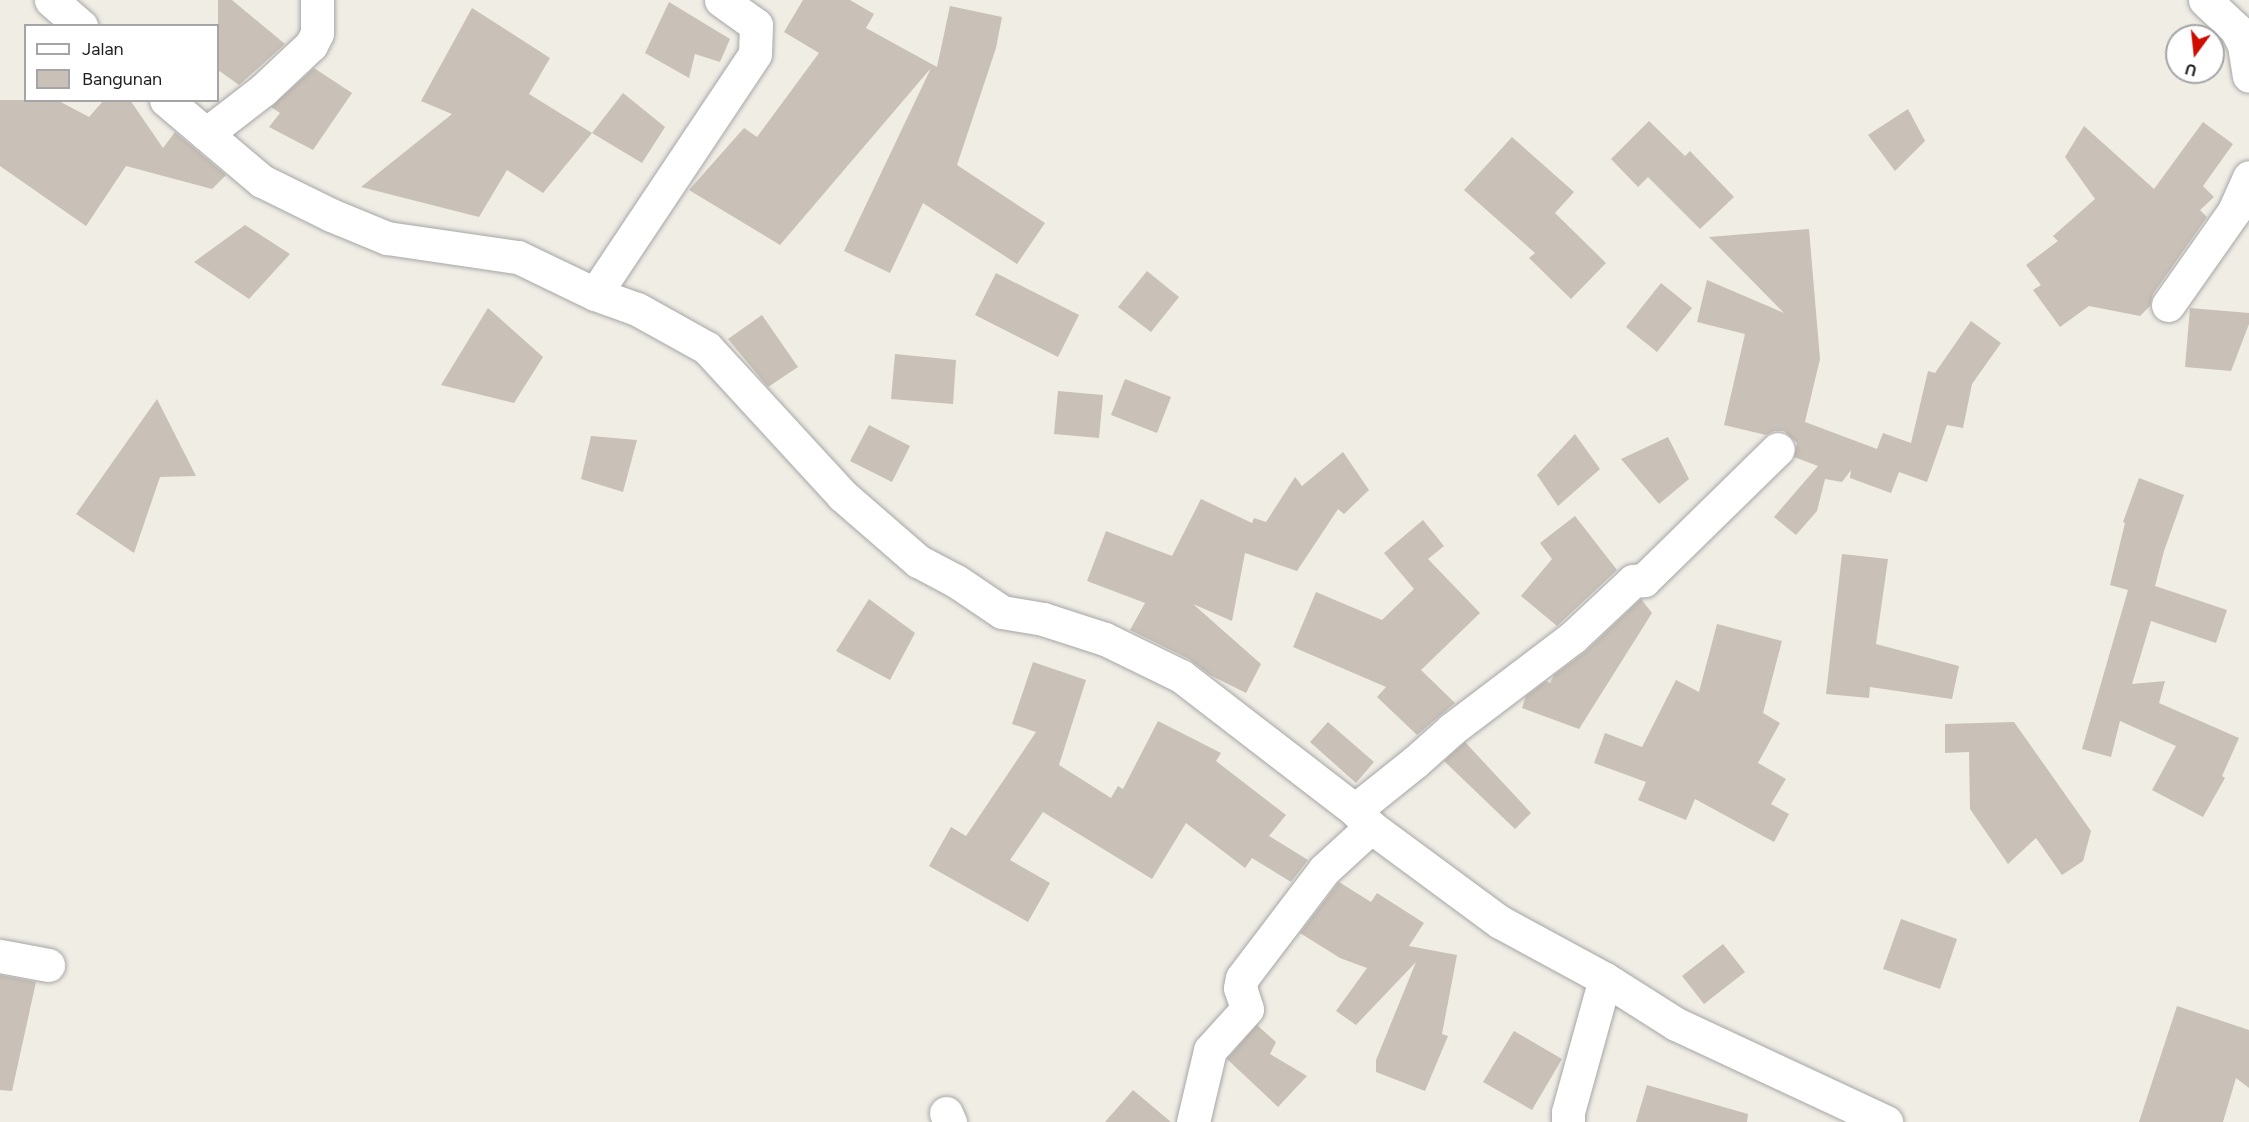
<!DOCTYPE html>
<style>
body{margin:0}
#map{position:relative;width:2249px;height:1122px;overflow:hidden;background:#f0ede5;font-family:Figtree,sans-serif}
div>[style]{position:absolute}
.building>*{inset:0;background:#c9c0b7}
.roads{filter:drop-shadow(0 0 2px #a6a6a6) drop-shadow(0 0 2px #a6a6a6)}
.minor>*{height:33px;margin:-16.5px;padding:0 16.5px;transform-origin:16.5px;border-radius:16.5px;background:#fff}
span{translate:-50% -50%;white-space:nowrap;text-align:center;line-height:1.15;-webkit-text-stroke:5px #fff;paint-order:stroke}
.legend{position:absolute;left:24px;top:24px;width:195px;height:78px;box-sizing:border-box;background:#fff;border:2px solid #a5a5a5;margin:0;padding:8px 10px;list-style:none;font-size:18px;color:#1f1f1f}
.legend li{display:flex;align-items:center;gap:12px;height:30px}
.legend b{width:30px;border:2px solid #a5a5a5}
.north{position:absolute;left:2165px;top:24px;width:60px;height:60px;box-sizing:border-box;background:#fff;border:2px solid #a5a5a5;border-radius:50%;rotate:195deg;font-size:16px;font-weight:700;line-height:24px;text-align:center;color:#1f1f1f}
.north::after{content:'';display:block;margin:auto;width:21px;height:27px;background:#ce0d00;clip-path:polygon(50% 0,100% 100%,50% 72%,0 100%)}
</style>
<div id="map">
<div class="building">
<i style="clip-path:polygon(218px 0,232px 0,285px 44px,239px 85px,218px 70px)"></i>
<i style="clip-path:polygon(803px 0,850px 0,874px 14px,866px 28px,937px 67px,950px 6px,1002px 17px,996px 48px,957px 165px,1045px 223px,1017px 264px,923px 203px,890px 273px,844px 251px,931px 68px,780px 245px,689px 190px,744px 128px,757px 137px,819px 53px,784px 32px)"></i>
<i style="clip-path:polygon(669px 2px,730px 39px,720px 62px,695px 54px,689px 78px,645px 53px)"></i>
<i style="clip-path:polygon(472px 8px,550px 58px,529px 94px,592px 133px,543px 193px,507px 170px,479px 217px,361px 187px,452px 114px,421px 101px)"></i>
<i style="clip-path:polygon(314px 68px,352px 93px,313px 150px,269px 127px,280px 113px,271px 107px)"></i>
<i style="clip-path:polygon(623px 93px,665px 127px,642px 163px,592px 133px)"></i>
<i style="clip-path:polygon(0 100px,57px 100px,89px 117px,104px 100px,130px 100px,163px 148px,175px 132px,226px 175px,212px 189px,126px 166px,86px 226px,0 166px)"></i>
<i style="clip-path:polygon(1908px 109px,1925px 141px,1895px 171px,1868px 135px)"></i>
<i style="clip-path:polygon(1649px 121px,1685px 156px,1690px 151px,1734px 197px,1700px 229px,1648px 177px,1638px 187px,1611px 159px)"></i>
<i style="clip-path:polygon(2203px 122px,2233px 144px,2203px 186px,2214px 197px,2200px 210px,2207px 217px,2153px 294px,2150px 306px,2140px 316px,2089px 306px,2060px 327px,2033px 290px,2041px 285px,2026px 265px,2058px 241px,2053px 236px,2095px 199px,2065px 157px,2084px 126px,2154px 189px)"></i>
<i style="clip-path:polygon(1512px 137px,1574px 192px,1555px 213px,1606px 263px,1571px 299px,1529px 258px,1535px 253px,1464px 190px)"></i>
<i style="clip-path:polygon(245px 225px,290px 254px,249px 299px,194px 262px)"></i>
<i style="clip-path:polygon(1809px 229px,1820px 359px,1804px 426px,1805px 422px,1877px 449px,1883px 433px,1911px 443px,1928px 371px,1935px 373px,1971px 321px,2001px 343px,1972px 384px,1963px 428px,1947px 425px,1927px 482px,1899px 472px,1891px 493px,1850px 478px,1851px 470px,1842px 482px,1825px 479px,1817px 511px,1796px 535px,1774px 517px,1818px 466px,1794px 457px,1797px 443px,1784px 431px,1774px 431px,1766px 435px,1724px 425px,1745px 334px,1697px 322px,1707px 280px,1784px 313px,1709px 237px)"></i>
<i style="clip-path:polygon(1147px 271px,1179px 297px,1151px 332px,1118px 307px)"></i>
<i style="clip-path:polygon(996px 273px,1079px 315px,1058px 357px,975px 315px)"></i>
<i style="clip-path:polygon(1661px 283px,1692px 308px,1657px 352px,1626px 327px)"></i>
<i style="clip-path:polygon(488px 308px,543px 357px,514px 403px,441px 385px)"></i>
<i style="clip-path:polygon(2190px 308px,2249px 313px,2249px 324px,2231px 371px,2185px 367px)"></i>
<i style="clip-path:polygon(762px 315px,798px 367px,768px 387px,728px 339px)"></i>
<i style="clip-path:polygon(895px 354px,956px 360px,953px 404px,891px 399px)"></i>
<i style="clip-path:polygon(1125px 379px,1171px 397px,1157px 433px,1111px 415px)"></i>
<i style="clip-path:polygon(1058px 391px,1103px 395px,1099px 438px,1054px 434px)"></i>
<i style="clip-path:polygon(157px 399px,196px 476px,160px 477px,134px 553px,76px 514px)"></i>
<i style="clip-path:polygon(869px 425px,910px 446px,892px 482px,850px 461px)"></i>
<i style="clip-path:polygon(1575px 434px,1600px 469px,1558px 506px,1537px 475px)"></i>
<i style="clip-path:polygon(591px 436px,637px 440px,623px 492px,581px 479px)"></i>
<i style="clip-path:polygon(1668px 437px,1689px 479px,1659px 504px,1621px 459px)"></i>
<i style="clip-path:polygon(1343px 452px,1369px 490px,1344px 514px,1338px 509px,1297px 571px,1245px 553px,1232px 621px,1193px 604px,1261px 664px,1246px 693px,1210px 675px,1189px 659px,1130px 630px,1145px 603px,1087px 581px,1106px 531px,1172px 556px,1201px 499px,1252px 523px,1254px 518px,1266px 522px,1295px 477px,1302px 486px)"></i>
<i style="clip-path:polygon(2139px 478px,2184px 495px,2164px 551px,2155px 586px,2227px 610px,2216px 643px,2151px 621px,2132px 684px,2165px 681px,2159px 703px,2239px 738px,2222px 776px,2225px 778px,2203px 817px,2152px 790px,2176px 746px,2120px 721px,2111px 757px,2082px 749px,2128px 590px,2110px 585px,2125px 523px,2123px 522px)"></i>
<i style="clip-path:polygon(1575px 516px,1617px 570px,1557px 626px,1521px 596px,1552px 559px,1540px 543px)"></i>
<i style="clip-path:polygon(1423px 520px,1444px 546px,1428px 559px,1480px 613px,1421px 670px,1455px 703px,1417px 735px,1377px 697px,1386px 687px,1293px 647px,1316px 592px,1382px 620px,1414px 589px,1384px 553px)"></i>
<i style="clip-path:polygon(1842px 554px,1888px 559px,1876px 644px,1959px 666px,1952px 699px,1870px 687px,1869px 698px,1826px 694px)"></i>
<i style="clip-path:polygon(869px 599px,915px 633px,890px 680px,836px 651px)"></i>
<i style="clip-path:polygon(1641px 599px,1652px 613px,1579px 729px,1522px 708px,1526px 696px,1546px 681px,1550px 683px,1554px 675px,1585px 652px)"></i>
<i style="clip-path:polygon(1717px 624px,1782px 641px,1763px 713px,1780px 723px,1758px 763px,1786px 779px,1771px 804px,1789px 814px,1774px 842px,1695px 799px,1686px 820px,1638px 800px,1646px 782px,1594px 763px,1605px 733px,1642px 747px,1676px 680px,1699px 692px)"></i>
<i style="clip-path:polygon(1033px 662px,1086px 680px,1059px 765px,1111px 798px,1118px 786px,1123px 789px,1158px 721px,1221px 753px,1216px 761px,1286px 815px,1269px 836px,1308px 860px,1291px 882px,1252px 858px,1245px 868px,1186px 823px,1152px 879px,1043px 812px,1010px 860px,1050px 883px,1028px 922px,929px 866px,951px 827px,966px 836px,1036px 732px,1012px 724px)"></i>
<i style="clip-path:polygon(1328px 722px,1374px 762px,1356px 783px,1310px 742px)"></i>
<i style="clip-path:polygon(2014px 722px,2091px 831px,2083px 861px,2062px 875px,2036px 838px,2008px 864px,1970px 809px,1969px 752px,1945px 753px,1945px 724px)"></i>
<i style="clip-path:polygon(1465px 742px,1531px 813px,1515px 829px,1444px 761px)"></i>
<i style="clip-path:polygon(1339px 882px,1371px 902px,1377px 893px,1424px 923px,1409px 946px,1457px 955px,1442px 1034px,1448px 1036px,1425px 1091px,1376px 1072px,1376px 1060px,1416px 962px,1356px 1025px,1336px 1011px,1367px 968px,1340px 958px,1300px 933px)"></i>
<i style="clip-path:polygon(1901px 919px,1957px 939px,1940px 989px,1883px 969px)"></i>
<i style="clip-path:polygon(1723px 944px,1745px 972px,1704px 1004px,1682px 976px)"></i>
<i style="clip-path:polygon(0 975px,36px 982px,12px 1091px,0 1090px)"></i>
<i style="clip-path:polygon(2177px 1006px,2249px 1030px,2249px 1088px,2236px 1078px,2223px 1122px,2139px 1122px)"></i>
<i style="clip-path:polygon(1257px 1025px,1276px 1042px,1270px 1054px,1307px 1076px,1278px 1107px,1227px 1059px)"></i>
<i style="clip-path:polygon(1514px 1031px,1562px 1059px,1532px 1110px,1483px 1082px)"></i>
<i style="clip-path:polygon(1647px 1085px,1748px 1114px,1747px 1122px,1636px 1122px)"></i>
<i style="clip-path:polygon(1133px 1090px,1171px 1122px,1105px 1122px)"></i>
</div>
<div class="roads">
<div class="minor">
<i style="left:51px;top:0;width:40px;rotate:41deg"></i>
<i style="left:2205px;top:0;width:42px;rotate:43.1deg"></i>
<i style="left:2236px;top:29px;width:18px;rotate:63deg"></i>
<i style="left:2244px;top:45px;width:31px;rotate:81deg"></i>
<i style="left:166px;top:100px;width:126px;rotate:40.2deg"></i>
<i style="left:262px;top:181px;width:77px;rotate:26.2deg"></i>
<i style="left:331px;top:215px;width:61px;rotate:22.3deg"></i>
<i style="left:387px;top:238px;width:132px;rotate:8.3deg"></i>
<i style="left:518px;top:257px;width:85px;rotate:25.7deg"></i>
<i style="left:595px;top:294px;width:45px;rotate:19.7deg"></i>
<i style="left:637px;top:309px;width:80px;rotate:29.1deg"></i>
<i style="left:707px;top:348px;width:200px;rotate:47.4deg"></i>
<i style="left:842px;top:495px;width:101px;rotate:41deg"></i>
<i style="left:918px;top:561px;width:43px;rotate:27.8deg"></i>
<i style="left:956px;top:581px;width:55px;rotate:34deg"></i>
<i style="left:1002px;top:612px;width:42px;rotate:9.7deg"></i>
<i style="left:1043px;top:619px;width:65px;rotate:17.9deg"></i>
<i style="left:1105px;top:639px;width:85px;rotate:26deg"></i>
<i style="left:1181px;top:676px;width:220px;rotate:37.6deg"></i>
<i style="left:1355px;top:810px;width:23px;rotate:47deg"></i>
<i style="left:1371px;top:827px;width:160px;rotate:36.4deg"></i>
<i style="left:1500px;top:922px;width:119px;rotate:28.5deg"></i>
<i style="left:1605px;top:979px;width:84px;rotate:32.4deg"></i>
<i style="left:1676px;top:1024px;width:232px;rotate:25deg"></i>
<i style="left:206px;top:134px;width:72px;rotate:-37.7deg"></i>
<i style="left:263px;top:90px;width:66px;rotate:-43.2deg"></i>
<i style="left:311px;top:45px;width:13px;rotate:-63deg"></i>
<i style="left:317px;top:33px;width:33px;rotate:-90deg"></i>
<i style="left:595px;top:294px;width:288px;rotate:-56.3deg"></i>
<i style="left:755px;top:54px;width:29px;rotate:-88deg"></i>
<i style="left:756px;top:25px;width:43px;rotate:-144.5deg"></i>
<i style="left:2168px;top:305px;width:115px;rotate:-54.9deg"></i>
<i style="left:2234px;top:211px;width:37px;rotate:-66deg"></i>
<i style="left:1355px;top:810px;width:77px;rotate:-38.7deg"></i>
<i style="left:1415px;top:762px;width:50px;rotate:-41.7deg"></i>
<i style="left:1452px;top:729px;width:151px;rotate:-37.2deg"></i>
<i style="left:1572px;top:638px;width:83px;rotate:-43.1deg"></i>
<i style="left:1633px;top:581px;width:11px;rotate:-5deg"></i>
<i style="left:1644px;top:580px;width:187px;rotate:-44.4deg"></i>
<i style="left:0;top:956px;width:49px;rotate:10.6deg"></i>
<i style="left:946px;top:1113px;width:10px;rotate:66deg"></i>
<i style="left:1193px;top:1122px;width:74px;rotate:-76.7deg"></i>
<i style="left:1210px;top:1050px;width:55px;rotate:-47.9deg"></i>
<i style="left:1247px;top:1009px;width:22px;rotate:-108deg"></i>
<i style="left:1240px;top:988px;width:10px;rotate:-79deg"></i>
<i style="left:1242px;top:978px;width:136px;rotate:-52.8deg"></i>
<i style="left:1324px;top:870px;width:64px;rotate:-42.5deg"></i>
<i style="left:1568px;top:1122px;width:10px;rotate:-90deg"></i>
<i style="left:1568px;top:1112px;width:138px;rotate:-74.5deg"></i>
</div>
</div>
<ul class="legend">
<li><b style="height:8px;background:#fff"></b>Jalan</li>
<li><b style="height:16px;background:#c9c0b7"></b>Bangunan</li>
</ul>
<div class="north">U</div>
</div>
